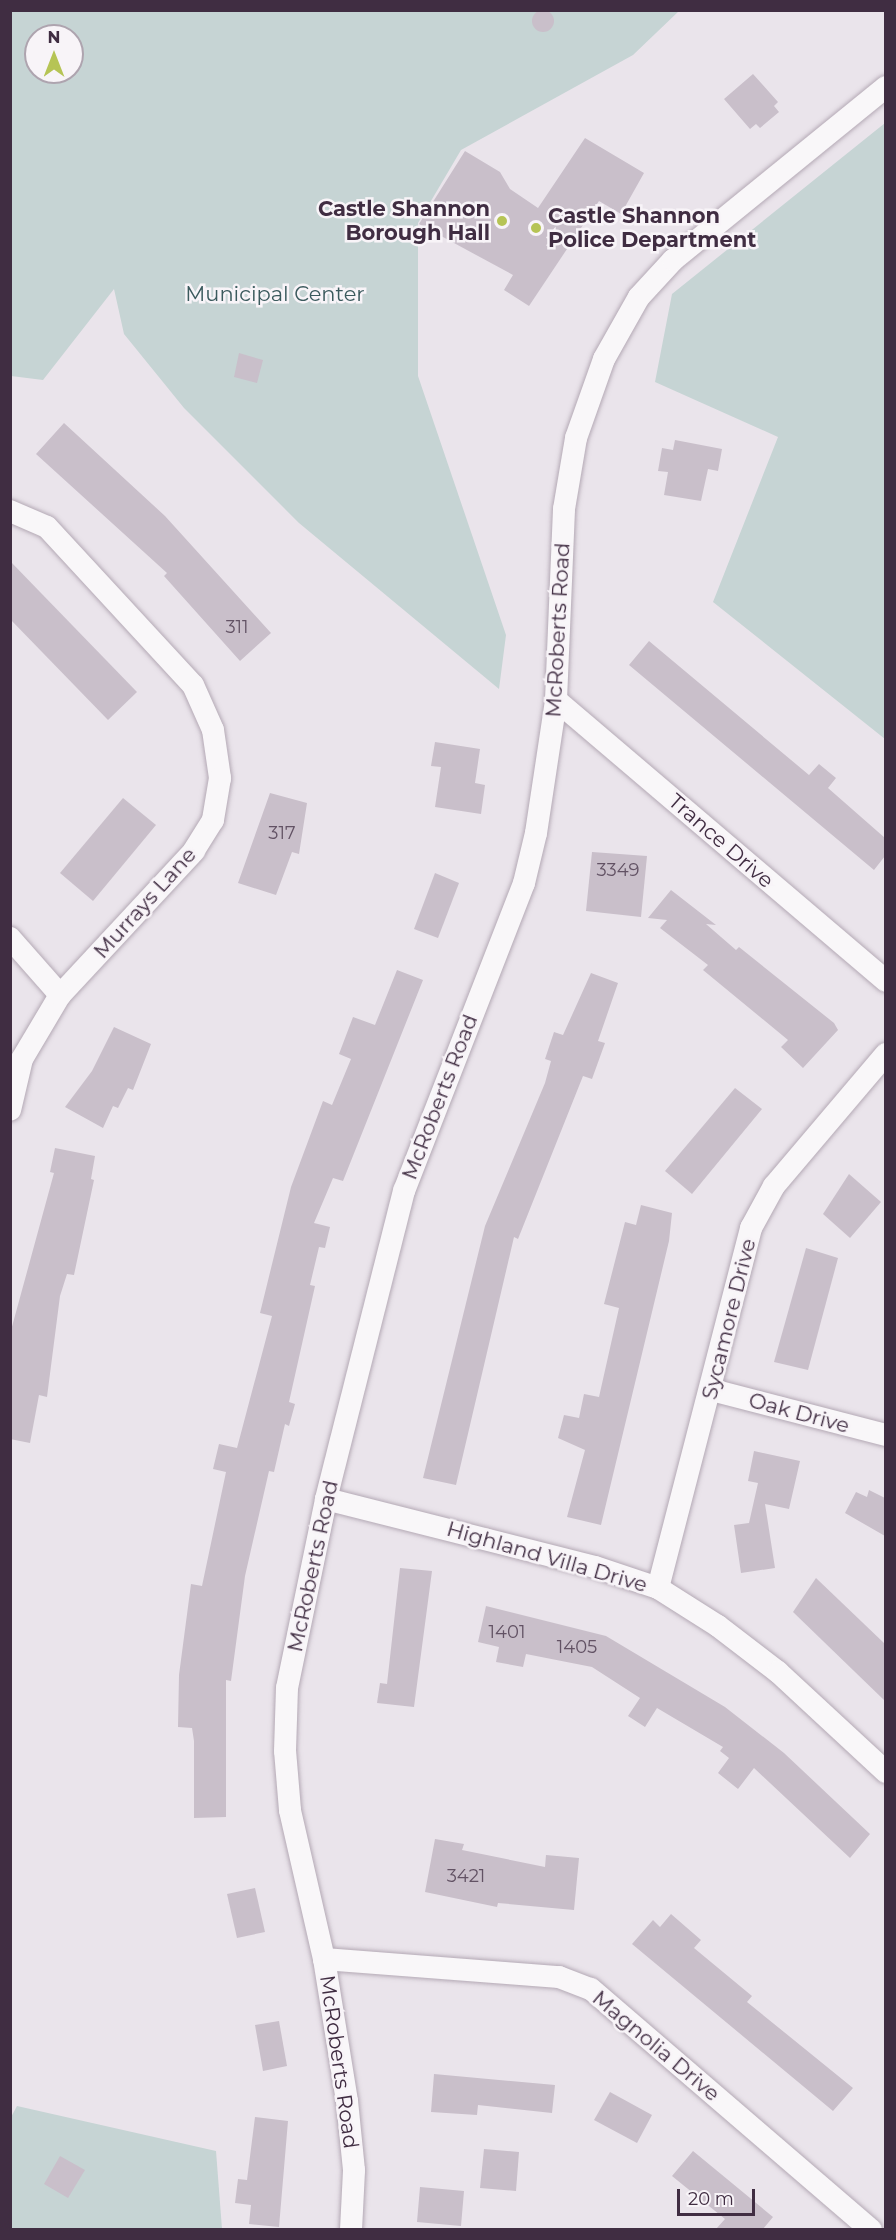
<!DOCTYPE html>
<style>
body{margin:0}
#map{position:relative;width:896px;height:2240px;overflow:hidden;background:#eae4eb;font-family:Montserrat,sans-serif}
div>[style]{position:absolute}
.green>*{inset:0;background:#c6d4d4}
.building>*{inset:0;background:#c9bfca}
.round{border-radius:50%}
.roads{filter:drop-shadow(0 0 2px #b4a9b5) drop-shadow(0 0 2px #b4a9b5)}
.minor>*{height:22px;margin:-11px;padding:0 11px;transform-origin:11px;border-radius:11px;background:#f9f7f9}
.dots>*{width:16px;height:16px;translate:-50% -50%;box-sizing:border-box;border:3px solid #f8f4f8;border-radius:50%}
span{translate:-50% -50%;white-space:nowrap;text-align:center;line-height:1.15;-webkit-text-stroke:5px #f8f4f8;paint-order:stroke}
.number-label{font-size:18px;color:#625264}
.number-label span{-webkit-text-stroke-width:0}
.poi-label{font-size:21px;color:#402d42;font-weight:700}
.right{translate:-100% -50%;text-align:right}
.left{translate:0 -50%;text-align:left}
.park-label{font-size:21px;color:#3b5a5d}
.street-label{font-size:21px;color:#402d42}
.frame{position:absolute;inset:0;border:12px solid #402d42;pointer-events:none}
.north{position:absolute;left:24px;top:24px;width:60px;height:60px;box-sizing:border-box;background:#f8f4f8;border:2px solid #aea4af;border-radius:50%;rotate:0deg;font-size:16px;font-weight:700;line-height:24px;text-align:center;color:#402d42}
.north::after{content:'';display:block;margin:auto;width:21px;height:27px;background:#b6c455;clip-path:polygon(50% 0,100% 100%,50% 72%,0 100%)}
.scale{position:absolute;left:677px;top:2189px;width:78px;height:27px;box-sizing:border-box;border:3px solid #402d42;border-top:0;padding-left:8px;font-size:18px;line-height:21px;white-space:nowrap;color:#402d42;-webkit-text-stroke:4px #f8f4f8;paint-order:stroke}
</style>
<div id="map">
<div class="green">
<i style="clip-path:polygon(evenodd,11px 11px,679px 11px,633px 55px,461px 150px,418px 223px,418px 376px,506px 635px,499px 689px,299px 523px,184px 408px,124px 334px,114px 289px,43px 380px,11px 376px,11px 11px,36px 36px,72px 36px,72px 72px,36px 72px,36px 36px)"></i>
<i style="clip-path:polygon(885px 123px,885px 739px,713px 602px,778px 437px,655px 382px,672px 294px)"></i>
<i style="clip-path:polygon(17px 2106px,216px 2151px,222px 2229px,11px 2229px,10px 2119px)"></i>
</div>
<div class="building">
<i class="round" style="left:532px;top:10px;width:22px;height:22px"></i>
<i style="clip-path:polygon(753px 74px,778px 102px,774px 106px,779px 112px,760px 128px,756px 124px,750px 129px,724px 99px)"></i>
<i style="clip-path:polygon(585px 138px,644px 173px,621px 214px,599px 201px,529px 306px,504px 290px,513px 275px,419px 224px,465px 151px,500px 172px,510px 189px,538px 208px)"></i>
<i style="clip-path:polygon(239px 353px,263px 360px,257px 383px,234px 377px)"></i>
<i style="clip-path:polygon(64px 423px,165px 516px,271px 633px,240px 661px,164px 576px,167px 573px,36px 454px)"></i>
<i style="clip-path:polygon(675px 440px,722px 449px,718px 471px,708px 469px,701px 501px,664px 495px,668px 472px,658px 471px,662px 448px,673px 450px)"></i>
<i style="clip-path:polygon(10px 561px,137px 692px,108px 720px,10px 619px)"></i>
<i style="clip-path:polygon(649px 641px,809px 775px,819px 764px,836px 778px,828px 788px,885px 838px,885px 856px,874px 870px,629px 665px)"></i>
<i style="clip-path:polygon(435px 742px,480px 749px,475px 783px,485px 785px,481px 814px,435px 807px,441px 767px,431px 766px)"></i>
<i style="clip-path:polygon(270px 793px,307px 803px,299px 854px,292px 852px,276px 895px,238px 883px)"></i>
<i style="clip-path:polygon(123px 798px,156px 825px,93px 901px,60px 873px)"></i>
<i style="clip-path:polygon(592px 852px,647px 856px,641px 917px,586px 911px)"></i>
<i style="clip-path:polygon(435px 873px,459px 883px,438px 938px,414px 929px)"></i>
<i style="clip-path:polygon(671px 890px,716px 925px,706px 924px,736px 950px,739px 947px,834px 1023px,838px 1030px,803px 1068px,781px 1047px,788px 1040px,703px 970px,708px 965px,660px 928px,667px 920px,648px 918px)"></i>
<i style="clip-path:polygon(397px 970px,423px 980px,343px 1181px,333px 1178px,314px 1223px,330px 1227px,325px 1248px,319px 1247px,310px 1285px,315px 1286px,289px 1402px,295px 1404px,289px 1426px,285px 1424px,274px 1472px,269px 1471px,245px 1576px,231px 1681px,226px 1680px,226px 1817px,194px 1818px,194px 1741px,192px 1728px,178px 1727px,179px 1675px,191px 1584px,202px 1586px,226px 1472px,213px 1469px,219px 1444px,237px 1448px,272px 1316px,260px 1313px,291px 1187px,323px 1101px,332px 1105px,351px 1059px,339px 1054px,353px 1017px,375px 1025px)"></i>
<i style="clip-path:polygon(591px 973px,618px 983px,598px 1041px,605px 1043px,592px 1079px,583px 1076px,518px 1239px,514px 1237px,456px 1485px,423px 1478px,485px 1226px,545px 1083px,551px 1061px,545px 1059px,554px 1032px,563px 1035px)"></i>
<i style="clip-path:polygon(114px 1027px,151px 1044px,133px 1090px,128px 1088px,118px 1108px,113px 1106px,103px 1128px,65px 1107px,92px 1071px)"></i>
<i style="clip-path:polygon(735px 1088px,762px 1109px,692px 1194px,665px 1171px)"></i>
<i style="clip-path:polygon(55px 1148px,95px 1156px,91px 1179px,94px 1180px,74px 1275px,67px 1274px,60px 1296px,47px 1397px,39px 1395px,30px 1443px,10px 1439px,10px 1334px,54px 1173px,50px 1172px)"></i>
<i style="clip-path:polygon(849px 1174px,881px 1202px,850px 1238px,823px 1214px)"></i>
<i style="clip-path:polygon(641px 1205px,672px 1213px,669px 1241px,601px 1525px,567px 1517px,585px 1450px,558px 1438px,564px 1415px,579px 1418px,584px 1394px,599px 1397px,619px 1308px,604px 1304px,625px 1222px,636px 1225px)"></i>
<i style="clip-path:polygon(806px 1248px,838px 1258px,808px 1370px,774px 1362px)"></i>
<i style="clip-path:polygon(754px 1451px,800px 1461px,789px 1509px,765px 1504px,775px 1568px,741px 1573px,734px 1525px,749px 1523px,758px 1483px,748px 1481px)"></i>
<i style="clip-path:polygon(869px 1490px,885px 1498px,885px 1536px,845px 1513px,856px 1492px,867px 1497px)"></i>
<i style="clip-path:polygon(400px 1568px,432px 1571px,414px 1707px,377px 1703px,380px 1683px,387px 1684px)"></i>
<i style="clip-path:polygon(816px 1578px,885px 1644px,885px 1701px,793px 1612px)"></i>
<i style="clip-path:polygon(486px 1606px,606px 1636px,725px 1707px,784px 1753px,870px 1834px,850px 1858px,754px 1768px,738px 1789px,718px 1773px,729px 1758px,720px 1751px,723px 1747px,657px 1708px,645px 1727px,628px 1716px,640px 1698px,592px 1667px,526px 1654px,523px 1667px,496px 1662px,499px 1647px,478px 1642px)"></i>
<i style="clip-path:polygon(435px 1839px,464px 1844px,462px 1850px,545px 1867px,546px 1855px,579px 1858px,574px 1910px,498px 1903px,497px 1907px,425px 1892px)"></i>
<i style="clip-path:polygon(255px 1888px,265px 1932px,237px 1938px,227px 1894px)"></i>
<i style="clip-path:polygon(671px 1914px,701px 1940px,694px 1948px,752px 1996px,747px 2002px,853px 2088px,833px 2111px,632px 1944px,653px 1920px,660px 1927px)"></i>
<i style="clip-path:polygon(279px 2021px,287px 2066px,263px 2071px,255px 2025px)"></i>
<i style="clip-path:polygon(434px 2074px,555px 2085px,552px 2113px,478px 2105px,477px 2115px,431px 2112px)"></i>
<i style="clip-path:polygon(610px 2092px,652px 2115px,637px 2143px,594px 2120px)"></i>
<i style="clip-path:polygon(255px 2117px,288px 2121px,279px 2227px,249px 2224px,251px 2205px,235px 2203px,238px 2179px,247px 2180px)"></i>
<i style="clip-path:polygon(484px 2149px,519px 2152px,516px 2191px,480px 2188px)"></i>
<i style="clip-path:polygon(693px 2151px,773px 2217px,763px 2229px,716px 2229px,725px 2219px,672px 2176px)"></i>
<i style="clip-path:polygon(60px 2156px,85px 2170px,68px 2198px,44px 2184px)"></i>
<i style="clip-path:polygon(420px 2187px,464px 2191px,461px 2226px,417px 2222px)"></i>
</div>
<div class="roads">
<div class="minor">
<i style="left:10px;top:511px;width:40px;rotate:23.4deg"></i>
<i style="left:47px;top:527px;width:215px;rotate:47.3deg"></i>
<i style="left:193px;top:685px;width:49px;rotate:66deg"></i>
<i style="left:213px;top:730px;width:49px;rotate:81.7deg"></i>
<i style="left:220px;top:778px;width:43px;rotate:99.5deg"></i>
<i style="left:213px;top:820px;width:36px;rotate:122deg"></i>
<i style="left:194px;top:851px;width:197px;rotate:132.9deg"></i>
<i style="left:60px;top:995px;width:74px;rotate:120.7deg"></i>
<i style="left:22px;top:1059px;width:52px;rotate:103.2deg"></i>
<i style="left:556px;top:700px;width:433px;rotate:40.4deg"></i>
<i style="left:10px;top:938px;width:76px;rotate:48.7deg"></i>
<i style="left:712px;top:1390px;width:180px;rotate:14.5deg"></i>
<i style="left:326px;top:1499px;width:277px;rotate:14.2deg"></i>
<i style="left:595px;top:1567px;width:66px;rotate:18.4deg"></i>
<i style="left:658px;top:1588px;width:71px;rotate:32.3deg"></i>
<i style="left:718px;top:1626px;width:76px;rotate:37.5deg"></i>
<i style="left:778px;top:1672px;width:147px;rotate:42.8deg"></i>
<i style="left:658px;top:1588px;width:372px;rotate:-75.5deg"></i>
<i style="left:751px;top:1228px;width:48px;rotate:-61.3deg"></i>
<i style="left:774px;top:1186px;width:173px;rotate:-49.7deg"></i>
<i style="left:324px;top:1959px;width:236px;rotate:4.4deg"></i>
<i style="left:559px;top:1977px;width:34px;rotate:21deg"></i>
<i style="left:591px;top:1989px;width:369px;rotate:40.7deg"></i>
<i style="left:351px;top:2230px;width:60px;rotate:-87.1deg"></i>
<i style="left:354px;top:2170px;width:69px;rotate:-95.8deg"></i>
<i style="left:347px;top:2101px;width:144px;rotate:-99.2deg"></i>
<i style="left:324px;top:1959px;width:153px;rotate:-102.9deg"></i>
<i style="left:290px;top:1810px;width:59px;rotate:-94.8deg"></i>
<i style="left:285px;top:1751px;width:63px;rotate:-88.2deg"></i>
<i style="left:287px;top:1688px;width:193px;rotate:-78.3deg"></i>
<i style="left:326px;top:1499px;width:318px;rotate:-75.8deg"></i>
<i style="left:404px;top:1191px;width:331px;rotate:-68.7deg"></i>
<i style="left:524px;top:883px;width:51px;rotate:-76.5deg"></i>
<i style="left:536px;top:833px;width:134px;rotate:-81.4deg"></i>
<i style="left:556px;top:700px;width:191px;rotate:-87.6deg"></i>
<i style="left:564px;top:509px;width:72px;rotate:-80.4deg"></i>
<i style="left:576px;top:438px;width:84px;rotate:-70.5deg"></i>
<i style="left:604px;top:359px;width:71px;rotate:-60.6deg"></i>
<i style="left:639px;top:297px;width:50px;rotate:-47.4deg"></i>
<i style="left:673px;top:260px;width:274px;rotate:-39.1deg"></i>
</div>
</div>
<div class="dots">
<i style="left:502px;top:221px;background:#b6c455"></i>
<i style="left:536px;top:228px;background:#b6c455"></i>
</div>
<div class="number-label">
<span style="left:237px;top:627px">311</span>
<span style="left:282px;top:833px">317</span>
<span style="left:618px;top:870px">3349</span>
<span style="left:507px;top:1632px">1401</span>
<span style="left:577px;top:1647px">1405</span>
<span style="left:466px;top:1876px">3421</span>
</div>
<div class="poi-label">
<span class="right" style="left:490px;top:221px">Castle Shannon<br>Borough Hall</span>
<span class="left" style="left:548px;top:228px">Castle Shannon<br>Police Department</span>
</div>
<div class="park-label">
<span style="left:275px;top:294px">Municipal Center</span>
</div>
<div class="street-label">
<span style="left:558px;top:630px;rotate:-87deg">McRoberts Road</span>
<span style="left:721px;top:841px;rotate:41deg">Trance Drive</span>
<span style="left:145px;top:903px;rotate:-48deg">Murrays Lane</span>
<span style="left:440px;top:1097px;rotate:-69deg">McRoberts Road</span>
<span style="left:729px;top:1319px;rotate:-76deg">Sycamore Drive</span>
<span style="left:799px;top:1413px;rotate:15deg">Oak Drive</span>
<span style="left:547px;top:1557px;rotate:16deg">Highland Villa Drive</span>
<span style="left:313px;top:1566px;rotate:-78deg">McRoberts Road</span>
<span style="left:656px;top:2046px;rotate:40deg">Magnolia Drive</span>
<span style="left:339px;top:2062px;rotate:82deg">McRoberts Road</span>
</div>
<div class="frame"></div>
<div class="north">N</div>
<div class="scale">20 m</div>
</div>
